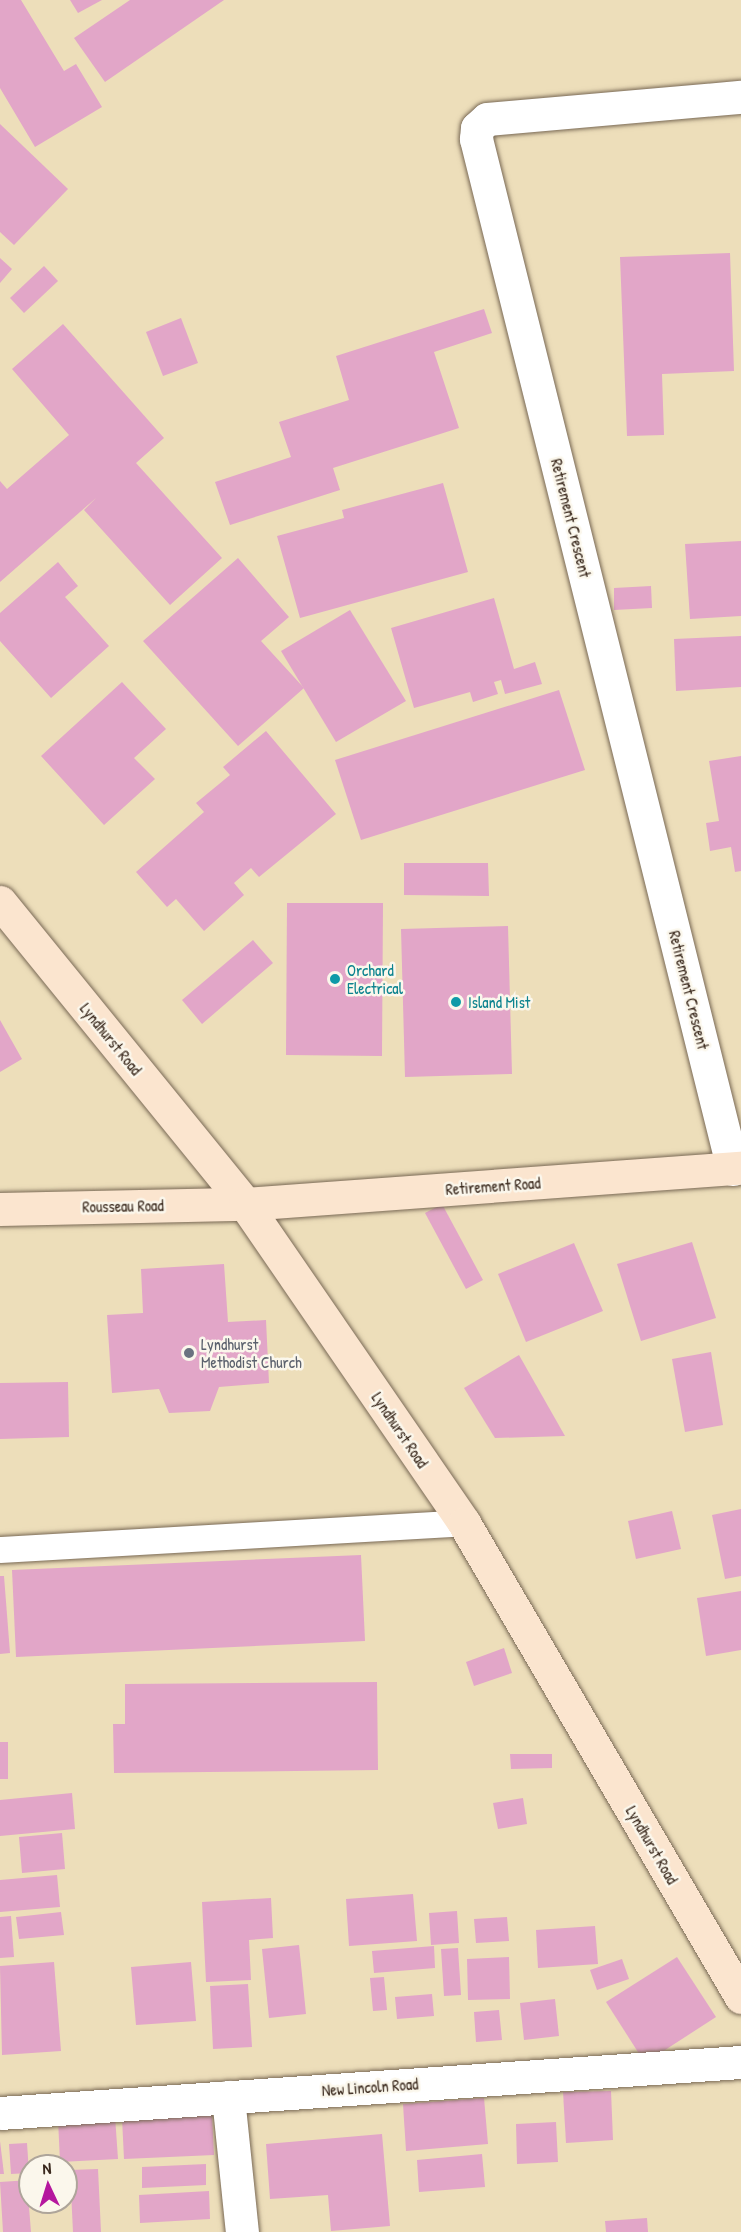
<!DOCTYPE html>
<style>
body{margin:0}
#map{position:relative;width:741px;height:2232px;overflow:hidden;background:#eddeba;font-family:"Patrick Hand",sans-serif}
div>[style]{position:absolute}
.building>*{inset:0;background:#e2a6c8}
.roads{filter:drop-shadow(0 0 2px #796955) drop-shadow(0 0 2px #796955)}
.lane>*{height:26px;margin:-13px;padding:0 13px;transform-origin:13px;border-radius:13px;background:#fff}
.street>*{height:33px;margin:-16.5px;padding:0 16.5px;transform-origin:16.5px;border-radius:16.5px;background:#fff}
.secondary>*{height:33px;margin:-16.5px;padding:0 16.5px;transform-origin:16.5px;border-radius:16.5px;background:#fbe5cf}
.dots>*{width:16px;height:16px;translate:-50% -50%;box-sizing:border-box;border:3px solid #fbf7ec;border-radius:50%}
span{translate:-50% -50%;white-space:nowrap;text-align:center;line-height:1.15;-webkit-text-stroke:5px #fbf7ec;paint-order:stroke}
.street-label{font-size:16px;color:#3b2a1e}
.culture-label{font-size:16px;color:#0d838f}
.left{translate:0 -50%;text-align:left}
.worship-label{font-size:16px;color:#5b616d}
.north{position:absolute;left:18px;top:2154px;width:60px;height:60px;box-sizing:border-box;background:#fbf7ec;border:2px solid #aea59a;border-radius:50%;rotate:356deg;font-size:16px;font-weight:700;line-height:24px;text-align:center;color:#3b2a1e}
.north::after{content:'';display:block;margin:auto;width:21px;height:27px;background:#b5179e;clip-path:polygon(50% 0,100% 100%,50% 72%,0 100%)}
</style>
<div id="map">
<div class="building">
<i style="clip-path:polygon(0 0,21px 0,64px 71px,76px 64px,102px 107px,35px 147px,0 88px)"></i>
<i style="clip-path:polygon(70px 0,102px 0,78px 13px)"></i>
<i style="clip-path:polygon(130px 0,224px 0,105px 82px,74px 38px)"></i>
<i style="clip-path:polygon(0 124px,68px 189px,14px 245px,0 232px)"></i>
<i style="clip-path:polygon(730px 253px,734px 371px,662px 374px,664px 435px,627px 436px,620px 257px)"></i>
<i style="clip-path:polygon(0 258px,12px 269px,0 283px)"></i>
<i style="clip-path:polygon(44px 266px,58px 281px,24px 313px,10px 298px)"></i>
<i style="clip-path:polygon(484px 309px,492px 333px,434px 352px,459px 428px,333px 468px,340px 490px,230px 525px,215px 482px,291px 457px,279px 422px,349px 400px,336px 356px)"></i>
<i style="clip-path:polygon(181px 318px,198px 363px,163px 376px,146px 332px)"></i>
<i style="clip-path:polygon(63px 324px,164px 438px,136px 463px,222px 558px,170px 605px,84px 510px,96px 498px,0 582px,0 481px,7px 489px,69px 435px,12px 369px)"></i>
<i style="clip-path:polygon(443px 483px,468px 572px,300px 618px,277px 536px,344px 518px,342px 510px)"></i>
<i style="clip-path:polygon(741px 541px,741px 616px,690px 619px,685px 544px)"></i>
<i style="clip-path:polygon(238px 558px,289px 617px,261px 641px,304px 688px,238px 746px,143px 641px)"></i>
<i style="clip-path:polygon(58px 562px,78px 586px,65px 597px,109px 646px,51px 698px,0 641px,0 613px)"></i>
<i style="clip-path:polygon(651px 586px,652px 608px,614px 610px,614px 588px)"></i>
<i style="clip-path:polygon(494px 598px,514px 669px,535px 662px,542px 684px,505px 694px,501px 680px,494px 682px,498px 694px,473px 702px,470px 692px,414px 708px,391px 628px)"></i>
<i style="clip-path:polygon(350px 610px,406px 701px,336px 742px,281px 651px)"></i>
<i style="clip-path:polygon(741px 636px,741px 687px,676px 691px,674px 639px)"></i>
<i style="clip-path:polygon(122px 682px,166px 729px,134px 758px,155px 779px,104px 825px,41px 756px)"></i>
<i style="clip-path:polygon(559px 690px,585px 770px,361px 840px,335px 760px)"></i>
<i style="clip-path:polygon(266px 731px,336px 814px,259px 877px,251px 868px,234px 883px,244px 895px,204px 931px,176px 899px,167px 907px,136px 872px,204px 812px,196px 803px,230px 775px,223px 767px)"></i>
<i style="clip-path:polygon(741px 756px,741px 871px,735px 872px,731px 847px,710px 851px,706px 823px,719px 821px,709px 761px)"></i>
<i style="clip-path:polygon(404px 863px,488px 863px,489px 896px,404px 895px)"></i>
<i style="clip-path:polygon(287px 903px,383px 903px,382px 1056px,286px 1055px)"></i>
<i style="clip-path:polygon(508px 926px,512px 1074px,405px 1077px,401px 929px)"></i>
<i style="clip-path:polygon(253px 940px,273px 963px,202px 1024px,182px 1000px)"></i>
<i style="clip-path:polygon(0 1020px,22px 1059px,0 1072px)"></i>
<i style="clip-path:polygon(442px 1204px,483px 1280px,466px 1289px,425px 1213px)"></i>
<i style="clip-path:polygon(692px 1242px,716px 1318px,641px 1341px,617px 1264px)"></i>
<i style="clip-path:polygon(574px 1243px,603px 1311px,526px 1342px,498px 1274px)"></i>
<i style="clip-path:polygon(224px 1264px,228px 1322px,266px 1320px,269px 1383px,219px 1387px,210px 1411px,169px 1413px,159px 1389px,112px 1393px,107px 1315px,143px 1313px,141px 1269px)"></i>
<i style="clip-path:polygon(711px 1352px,723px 1425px,685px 1432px,672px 1359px)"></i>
<i style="clip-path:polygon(519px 1355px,565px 1436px,495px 1438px,464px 1388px)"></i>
<i style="clip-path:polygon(68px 1382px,69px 1437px,0 1439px,0 1383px)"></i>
<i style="clip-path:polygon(741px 1509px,741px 1576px,725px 1579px,712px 1515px)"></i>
<i style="clip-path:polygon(672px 1511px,681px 1549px,636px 1559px,628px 1521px)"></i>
<i style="clip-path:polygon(361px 1555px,365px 1641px,16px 1657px,12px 1570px)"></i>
<i style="clip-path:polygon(0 1576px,4px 1576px,10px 1653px,0 1654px)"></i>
<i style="clip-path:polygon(741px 1591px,741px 1650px,706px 1656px,697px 1598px)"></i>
<i style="clip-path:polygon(504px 1648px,512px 1673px,474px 1686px,466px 1662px)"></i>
<i style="clip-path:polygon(377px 1682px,378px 1770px,114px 1773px,113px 1724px,125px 1724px,125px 1684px)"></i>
<i style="clip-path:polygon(0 1742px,8px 1742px,8px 1779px,0 1779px)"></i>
<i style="clip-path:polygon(510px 1754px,552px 1754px,552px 1768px,511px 1769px)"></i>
<i style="clip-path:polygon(72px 1793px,75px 1829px,0 1836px,0 1800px)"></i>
<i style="clip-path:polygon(523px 1798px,527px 1824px,498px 1829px,493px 1803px)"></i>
<i style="clip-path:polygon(62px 1833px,65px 1869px,22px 1873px,19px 1837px)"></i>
<i style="clip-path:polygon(57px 1875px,60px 1907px,0 1912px,0 1880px)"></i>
<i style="clip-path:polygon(413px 1894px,417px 1941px,349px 1946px,346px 1899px)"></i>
<i style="clip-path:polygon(271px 1898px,273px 1938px,249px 1940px,251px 1980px,206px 1982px,202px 1902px)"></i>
<i style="clip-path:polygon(457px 1911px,459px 1943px,431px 1945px,429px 1913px)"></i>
<i style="clip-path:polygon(61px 1912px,64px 1935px,19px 1939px,16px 1917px)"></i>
<i style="clip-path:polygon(11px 1916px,14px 1957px,0 1958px,0 1917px)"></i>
<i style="clip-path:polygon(507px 1917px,509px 1941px,476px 1943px,474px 1919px)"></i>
<i style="clip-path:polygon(595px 1926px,598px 1964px,538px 1968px,536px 1930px)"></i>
<i style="clip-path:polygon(299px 1945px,306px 2014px,269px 2018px,262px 1949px)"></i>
<i style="clip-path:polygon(434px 1946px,435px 1968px,374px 1973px,372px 1951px)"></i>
<i style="clip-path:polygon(458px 1948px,461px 1995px,444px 1996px,441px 1949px)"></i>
<i style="clip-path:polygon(509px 1957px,510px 1999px,468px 2000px,467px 1959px)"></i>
<i style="clip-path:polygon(677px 1957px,716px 2017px,645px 2063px,606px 2002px)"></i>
<i style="clip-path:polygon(622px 1959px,629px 1979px,597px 1990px,590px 1970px)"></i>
<i style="clip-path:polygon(54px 1962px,61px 2051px,2px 2055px,0 1966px)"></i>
<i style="clip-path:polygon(191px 1962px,196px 2021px,136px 2025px,131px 1967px)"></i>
<i style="clip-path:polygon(384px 1977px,387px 2010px,373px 2011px,370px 1978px)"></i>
<i style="clip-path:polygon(248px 1984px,252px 2047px,213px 2049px,210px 1986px)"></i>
<i style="clip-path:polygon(432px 1994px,434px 2016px,397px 2019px,395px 1997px)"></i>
<i style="clip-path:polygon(555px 1999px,559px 2036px,524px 2040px,520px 2003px)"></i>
<i style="clip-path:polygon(499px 2010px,502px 2040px,476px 2042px,474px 2012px)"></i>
<i style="clip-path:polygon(611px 2091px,613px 2140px,566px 2143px,563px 2092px)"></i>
<i style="clip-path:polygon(484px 2098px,488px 2144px,406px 2151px,403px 2104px)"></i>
<i style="clip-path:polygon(212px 2114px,214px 2155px,124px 2159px,122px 2118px)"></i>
<i style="clip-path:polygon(115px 2116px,118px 2159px,60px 2162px,58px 2119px)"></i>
<i style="clip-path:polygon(556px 2122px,558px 2162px,517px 2164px,516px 2124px)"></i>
<i style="clip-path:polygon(382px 2134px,390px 2226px,331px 2231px,328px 2195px,270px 2199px,266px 2144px)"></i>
<i style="clip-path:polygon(0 2141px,4px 2174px,0 2174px)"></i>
<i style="clip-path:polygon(27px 2143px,29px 2173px,11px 2174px,9px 2144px)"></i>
<i style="clip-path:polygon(482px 2154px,485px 2187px,419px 2192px,417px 2160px)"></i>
<i style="clip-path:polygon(206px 2164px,206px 2185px,142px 2188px,142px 2167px)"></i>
<i style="clip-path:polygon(98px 2169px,101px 2232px,73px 2232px,70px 2170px)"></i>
<i style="clip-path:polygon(30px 2180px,30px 2202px,45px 2202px,45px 2206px,29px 2207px,31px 2232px,3px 2232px,0 2182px)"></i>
<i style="clip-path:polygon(209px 2191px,210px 2219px,140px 2223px,139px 2195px)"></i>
<i style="clip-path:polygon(647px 2218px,648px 2232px,606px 2232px,605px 2221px)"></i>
</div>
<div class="roads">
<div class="lane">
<i style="left:0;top:1550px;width:465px;rotate:-3.3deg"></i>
</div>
<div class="street">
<i style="left:733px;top:1169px;width:1062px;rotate:-104.01deg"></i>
<i style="left:476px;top:139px;width:11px;rotate:-85deg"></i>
<i style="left:477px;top:128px;width:13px;rotate:-42deg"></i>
<i style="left:487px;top:119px;width:255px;rotate:-5deg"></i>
<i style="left:228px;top:2097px;width:136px;rotate:84.1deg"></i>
<i style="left:0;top:2113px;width:743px;rotate:-3.94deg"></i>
</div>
<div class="secondary">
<i style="left:0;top:902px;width:389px;rotate:50.9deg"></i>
<i style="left:245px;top:1204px;width:387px;rotate:55.5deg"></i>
<i style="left:464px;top:1523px;width:549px;rotate:59.7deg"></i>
<i style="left:0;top:1209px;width:245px;rotate:-1.2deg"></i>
<i style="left:245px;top:1204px;width:497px;rotate:-4.2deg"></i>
</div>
</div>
<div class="dots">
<i style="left:335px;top:979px;background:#0f9aa8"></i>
<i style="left:456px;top:1002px;background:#0f9aa8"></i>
<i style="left:189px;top:1353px;background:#6b7280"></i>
</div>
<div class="street-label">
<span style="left:571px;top:518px;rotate:76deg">Retirement Crescent</span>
<span style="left:689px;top:990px;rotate:76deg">Retirement Crescent</span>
<span style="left:111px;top:1039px;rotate:51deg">Lyndhurst Road</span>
<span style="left:493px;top:1186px;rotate:-4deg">Retirement Road</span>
<span style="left:123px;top:1206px;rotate:-1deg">Rousseau Road</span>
<span style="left:400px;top:1430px;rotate:56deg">Lyndhurst Road</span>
<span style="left:652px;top:1845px;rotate:60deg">Lyndhurst Road</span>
<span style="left:370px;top:2087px;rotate:-4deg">New Lincoln Road</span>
</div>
<div class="culture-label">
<span class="left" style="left:347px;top:979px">Orchard<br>Electrical</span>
<span class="left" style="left:468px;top:1002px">Island Mist</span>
</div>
<div class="worship-label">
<span class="left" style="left:201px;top:1353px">Lyndhurst<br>Methodist Church</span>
</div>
<div class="north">N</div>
</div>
